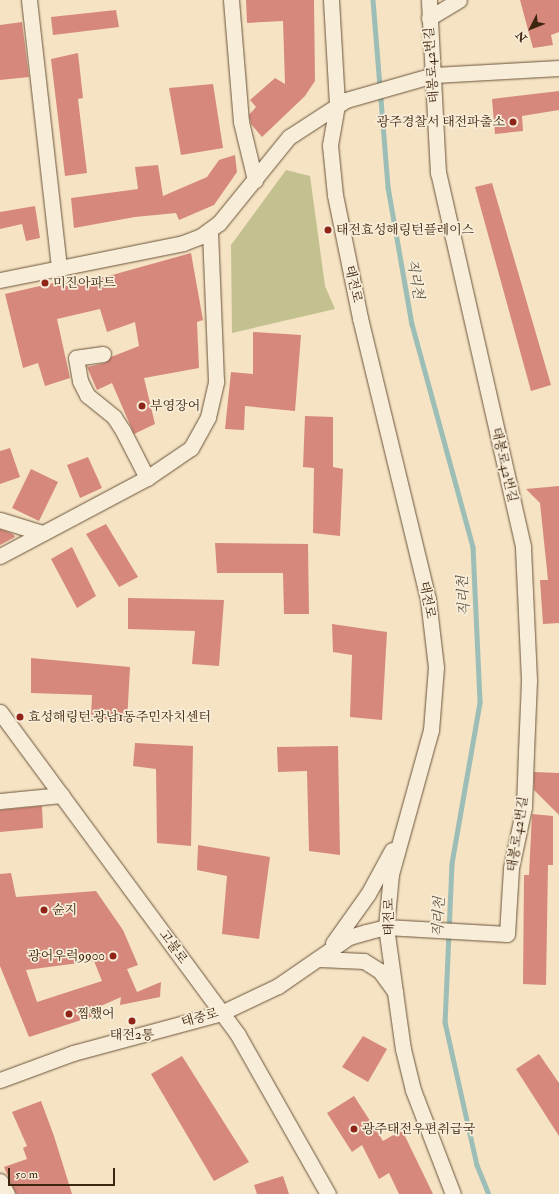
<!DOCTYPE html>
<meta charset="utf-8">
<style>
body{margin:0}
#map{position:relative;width:559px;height:1194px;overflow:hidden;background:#f5e3c3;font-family:"IM FELL Double Pica","Noto Serif KR",serif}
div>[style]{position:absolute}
.green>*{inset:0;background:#c3c18f}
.stream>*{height:4.5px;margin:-2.25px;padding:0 2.25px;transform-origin:2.25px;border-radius:2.25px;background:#9cbeb6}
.building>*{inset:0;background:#d6887c}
.roads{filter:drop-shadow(0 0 1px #6c543c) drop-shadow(0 0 1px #6c543c)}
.minor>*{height:15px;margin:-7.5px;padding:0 7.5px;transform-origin:7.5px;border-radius:7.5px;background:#f8edd8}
.dots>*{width:11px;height:11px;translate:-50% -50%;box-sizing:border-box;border:2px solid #f8edd8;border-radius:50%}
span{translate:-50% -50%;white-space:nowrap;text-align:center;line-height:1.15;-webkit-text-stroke:3.5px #f8edd8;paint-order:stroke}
.street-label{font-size:13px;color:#3e250f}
.poi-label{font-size:13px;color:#3e250f}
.right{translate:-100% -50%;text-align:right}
.left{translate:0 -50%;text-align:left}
.water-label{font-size:14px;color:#5a5341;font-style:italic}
.north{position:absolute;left:511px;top:8px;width:40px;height:40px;-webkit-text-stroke:3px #f8edd8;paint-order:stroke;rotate:228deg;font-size:11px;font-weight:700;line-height:16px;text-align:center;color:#3e250f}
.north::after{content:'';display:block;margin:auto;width:14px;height:18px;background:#3e250f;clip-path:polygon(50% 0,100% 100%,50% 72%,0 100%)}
.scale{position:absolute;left:8px;top:1168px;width:107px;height:18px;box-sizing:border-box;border:2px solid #3e250f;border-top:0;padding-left:5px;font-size:12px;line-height:14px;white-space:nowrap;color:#3e250f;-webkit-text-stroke:3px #f8edd8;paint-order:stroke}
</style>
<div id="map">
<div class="green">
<i style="clip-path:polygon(286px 170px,310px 176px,325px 286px,335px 309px,232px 333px,231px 245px)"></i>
</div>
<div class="stream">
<i style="left:373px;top:0;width:188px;rotate:85.4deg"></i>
<i style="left:388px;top:187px;width:139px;rotate:80.1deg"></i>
<i style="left:412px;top:324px;width:231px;rotate:74.7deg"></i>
<i style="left:473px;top:547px;width:156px;rotate:87.4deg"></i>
<i style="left:480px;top:703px;width:163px;rotate:99.9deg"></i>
<i style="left:452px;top:864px;width:158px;rotate:92.5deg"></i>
<i style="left:445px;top:1022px;width:147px;rotate:77.4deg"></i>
<i style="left:477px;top:1165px;width:31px;rotate:68deg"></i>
</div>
<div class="building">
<i style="clip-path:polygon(246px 0,314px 0,315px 81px,305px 96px,262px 137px,251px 124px,249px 115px,256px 107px,250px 100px,275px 78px,285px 84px,283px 21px,247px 23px)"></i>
<i style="clip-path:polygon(520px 0,559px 0,559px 32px,551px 35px,553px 45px,533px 48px)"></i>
<i style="clip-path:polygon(116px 10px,119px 27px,53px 35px,51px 17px)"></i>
<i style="clip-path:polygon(22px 22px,29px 77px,0 80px,0 25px)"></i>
<i style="clip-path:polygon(78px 53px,83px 98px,78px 99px,87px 173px,65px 176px,51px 59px)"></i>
<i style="clip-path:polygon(213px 84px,223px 148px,181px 155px,169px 88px)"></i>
<i style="clip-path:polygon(559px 91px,559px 110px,522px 116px,523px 131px,495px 134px,492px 99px)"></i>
<i style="clip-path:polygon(235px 155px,237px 172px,214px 205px,179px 220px,176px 213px,135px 217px,74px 228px,71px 198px,138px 189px,135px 167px,158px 165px,163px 196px,207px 177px,219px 160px)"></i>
<i style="clip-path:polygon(492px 183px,551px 385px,531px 391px,475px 187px)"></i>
<i style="clip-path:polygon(35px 206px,40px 238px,26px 241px,22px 224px,0 229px,0 212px)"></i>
<i style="clip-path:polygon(191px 253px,203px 320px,197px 322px,199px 368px,144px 378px,155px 424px,134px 434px,112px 383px,97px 390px,87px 367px,105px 363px,111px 357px,139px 346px,135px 322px,107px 332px,100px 309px,57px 319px,70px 378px,45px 386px,38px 363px,23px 368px,5px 294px,57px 282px,105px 277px)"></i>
<i style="clip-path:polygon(253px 332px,301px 335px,295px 411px,245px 406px,244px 430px,225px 429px,231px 372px,253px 374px)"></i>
<i style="clip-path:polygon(305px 416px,333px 417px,333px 467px,343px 469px,340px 536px,313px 533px,314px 468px,303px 467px)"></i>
<i style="clip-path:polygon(10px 448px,20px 477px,0 484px,0 451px)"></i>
<i style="clip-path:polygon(88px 457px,102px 488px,80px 498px,67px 465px)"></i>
<i style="clip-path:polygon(31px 469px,58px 482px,39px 521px,12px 508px)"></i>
<i style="clip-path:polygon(559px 486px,559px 623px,543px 624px,540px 580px,548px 580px,540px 503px,526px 489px)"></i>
<i style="clip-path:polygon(106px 524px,138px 577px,119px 587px,86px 534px)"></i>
<i style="clip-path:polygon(0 529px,13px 534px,15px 537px,0 545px)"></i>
<i style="clip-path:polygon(215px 543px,308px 544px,309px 614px,284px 614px,283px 573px,217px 573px)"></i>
<i style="clip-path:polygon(72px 547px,96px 596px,77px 608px,51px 559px)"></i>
<i style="clip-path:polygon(128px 598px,224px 600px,219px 666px,192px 664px,195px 631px,128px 629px)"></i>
<i style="clip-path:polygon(332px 624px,387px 632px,382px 720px,350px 717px,352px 655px,333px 652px)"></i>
<i style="clip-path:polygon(31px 658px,130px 667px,127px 722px,91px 717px,92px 695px,31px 693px)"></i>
<i style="clip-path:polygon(135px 743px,193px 746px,191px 846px,157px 843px,156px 769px,133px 766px)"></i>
<i style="clip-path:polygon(338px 746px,340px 855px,309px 851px,307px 771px,278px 772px,277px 747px)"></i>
<i style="clip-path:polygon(534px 772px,559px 773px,559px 815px,534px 790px)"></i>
<i style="clip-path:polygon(42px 806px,43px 828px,0 832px,0 810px)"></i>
<i style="clip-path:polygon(532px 814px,553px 816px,553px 865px,548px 865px,546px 985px,523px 984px,524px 875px,529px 875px)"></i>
<i style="clip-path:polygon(198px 845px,270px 857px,259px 939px,222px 934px,227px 876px,197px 870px)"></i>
<i style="clip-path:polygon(evenodd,11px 873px,16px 897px,96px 891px,123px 930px,138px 965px,127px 969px,137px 992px,161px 982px,160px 997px,120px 1005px,121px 997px,101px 1006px,103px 1013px,29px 1037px,0 966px,0 874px,11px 873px,94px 961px,102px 981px,37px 1002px,26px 970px,94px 961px)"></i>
<i style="clip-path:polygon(363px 1036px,387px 1049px,368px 1082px,342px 1067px)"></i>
<i style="clip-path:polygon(539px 1054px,559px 1083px,559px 1136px,516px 1069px)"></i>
<i style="clip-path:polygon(182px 1056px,249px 1162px,214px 1181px,151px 1074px)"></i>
<i style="clip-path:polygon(354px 1096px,383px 1141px,402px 1130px,433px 1194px,399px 1194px,389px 1173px,379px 1179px,362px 1145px,352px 1152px,327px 1113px)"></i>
<i style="clip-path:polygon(41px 1101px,54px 1136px,72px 1194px,16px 1194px,4px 1167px,27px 1159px,23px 1148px,27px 1146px,12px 1112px)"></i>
<i style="clip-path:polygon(283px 1176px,289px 1194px,257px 1194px,254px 1185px)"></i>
</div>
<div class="roads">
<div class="minor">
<i style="left:29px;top:0;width:270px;rotate:83.6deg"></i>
<i style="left:231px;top:0;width:122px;rotate:85.3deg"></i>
<i style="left:241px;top:122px;width:60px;rotate:76.4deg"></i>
<i style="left:331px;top:0;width:105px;rotate:86.7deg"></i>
<i style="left:337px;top:105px;width:41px;rotate:99.9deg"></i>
<i style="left:330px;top:145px;width:50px;rotate:84.3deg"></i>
<i style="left:335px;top:195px;width:126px;rotate:78.5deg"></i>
<i style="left:360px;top:318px;width:289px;rotate:76.4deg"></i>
<i style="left:428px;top:599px;width:68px;rotate:83.3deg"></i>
<i style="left:436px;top:667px;width:63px;rotate:94.5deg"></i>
<i style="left:431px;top:730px;width:149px;rotate:105.5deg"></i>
<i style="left:391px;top:874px;width:53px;rotate:95.4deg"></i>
<i style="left:386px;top:927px;width:123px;rotate:82.1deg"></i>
<i style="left:403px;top:1049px;width:42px;rotate:76.3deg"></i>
<i style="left:413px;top:1090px;width:111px;rotate:69deg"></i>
<i style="left:429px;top:18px;width:35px;rotate:-31deg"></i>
<i style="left:0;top:280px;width:187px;rotate:-11.4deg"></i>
<i style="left:183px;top:243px;width:19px;rotate:-21deg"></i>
<i style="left:201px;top:236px;width:22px;rotate:-36deg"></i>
<i style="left:219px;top:223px;width:111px;rotate:-50.9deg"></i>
<i style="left:289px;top:137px;width:68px;rotate:-33deg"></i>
<i style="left:346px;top:100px;width:91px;rotate:-15.9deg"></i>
<i style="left:434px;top:75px;width:125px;rotate:-3.2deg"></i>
<i style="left:103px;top:354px;width:27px;rotate:172deg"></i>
<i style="left:76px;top:358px;width:23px;rotate:80deg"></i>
<i style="left:80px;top:381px;width:16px;rotate:63deg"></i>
<i style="left:87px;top:395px;width:35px;rotate:39deg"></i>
<i style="left:114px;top:417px;width:17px;rotate:57deg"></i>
<i style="left:123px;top:431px;width:53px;rotate:62.9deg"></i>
<i style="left:0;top:520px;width:44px;rotate:17.2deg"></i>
<i style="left:0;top:556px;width:166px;rotate:-28deg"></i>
<i style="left:147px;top:478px;width:53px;rotate:-34.3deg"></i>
<i style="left:191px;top:448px;width:35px;rotate:-61deg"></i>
<i style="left:208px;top:417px;width:37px;rotate:-77deg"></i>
<i style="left:216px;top:381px;width:151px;rotate:-92.3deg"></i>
<i style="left:0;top:712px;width:401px;rotate:53.6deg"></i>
<i style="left:238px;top:1035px;width:183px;rotate:60.5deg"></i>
<i style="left:0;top:801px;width:62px;rotate:-5.5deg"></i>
<i style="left:333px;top:943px;width:60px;rotate:-54.5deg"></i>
<i style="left:368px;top:894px;width:50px;rotate:-61.4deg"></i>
<i style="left:320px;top:959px;width:44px;rotate:2.6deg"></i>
<i style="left:364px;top:961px;width:19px;rotate:32deg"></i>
<i style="left:380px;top:971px;width:26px;rotate:54deg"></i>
<i style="left:0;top:1080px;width:78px;rotate:-20.3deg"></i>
<i style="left:73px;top:1053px;width:153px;rotate:-15.1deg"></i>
<i style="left:221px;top:1013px;width:63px;rotate:-25.3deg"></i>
<i style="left:278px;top:986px;width:86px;rotate:-34.6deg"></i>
<i style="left:349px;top:937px;width:18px;rotate:-16deg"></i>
<i style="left:366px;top:932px;width:21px;rotate:-14deg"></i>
<i style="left:386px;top:927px;width:121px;rotate:3.3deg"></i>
<i style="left:507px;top:934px;width:66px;rotate:-86.5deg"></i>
<i style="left:511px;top:868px;width:62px;rotate:-78deg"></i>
<i style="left:524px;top:807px;width:55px;rotate:-87.9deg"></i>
<i style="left:526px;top:752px;width:72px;rotate:-87.6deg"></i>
<i style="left:529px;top:680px;width:134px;rotate:-92.6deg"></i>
<i style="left:523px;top:546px;width:383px;rotate:-102.8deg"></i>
<i style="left:438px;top:173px;width:173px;rotate:-93deg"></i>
<i style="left:0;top:1181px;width:15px;rotate:62deg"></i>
</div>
</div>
<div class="dots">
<i style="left:513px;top:122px;background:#8f2418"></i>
<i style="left:328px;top:230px;background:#8f2418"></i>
<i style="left:45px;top:283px;background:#8f2418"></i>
<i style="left:142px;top:406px;background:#8f2418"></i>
<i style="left:20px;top:717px;background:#8f2418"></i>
<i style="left:44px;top:910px;background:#8f2418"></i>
<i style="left:113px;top:956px;background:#8f2418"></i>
<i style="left:69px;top:1014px;background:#8f2418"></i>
<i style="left:132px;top:1021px;background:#8f2418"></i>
<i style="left:354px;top:1129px;background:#8f2418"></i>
</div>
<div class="street-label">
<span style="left:432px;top:65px;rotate:-94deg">태봉로42번길</span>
<span style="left:353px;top:284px;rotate:77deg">태전로</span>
<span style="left:504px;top:465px;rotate:77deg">태봉로42번길</span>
<span style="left:427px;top:600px;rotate:79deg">태전로</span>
<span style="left:518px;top:834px;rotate:-81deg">태봉로42번길</span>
<span style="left:389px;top:917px;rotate:-90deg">태전로</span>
<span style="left:173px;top:947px;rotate:54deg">고불로</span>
<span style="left:200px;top:1018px;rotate:-16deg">태중로</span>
</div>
<div class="poi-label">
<span class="right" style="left:505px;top:122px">광주경찰서 태전파출소</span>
<span class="left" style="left:336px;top:230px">태전효성해링턴플레이스</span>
<span class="left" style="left:53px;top:283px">미진아파트</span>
<span class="left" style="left:150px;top:406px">부영장어</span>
<span class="left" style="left:28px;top:717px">효성해링턴.광남1동주민자치센터</span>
<span class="left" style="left:52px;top:910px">슌지</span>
<span class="right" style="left:105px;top:956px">광어우럭9900</span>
<span class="left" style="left:77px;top:1014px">찜했어</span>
<span style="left:132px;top:1035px">태전2통</span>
<span class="left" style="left:362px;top:1129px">광주태전우편취급국</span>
</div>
<div class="water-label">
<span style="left:415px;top:279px;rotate:80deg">직리천</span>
<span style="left:464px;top:596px;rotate:-93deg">직리천</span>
<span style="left:439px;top:917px;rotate:-87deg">직리천</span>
</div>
<div class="north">N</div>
<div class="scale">50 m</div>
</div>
